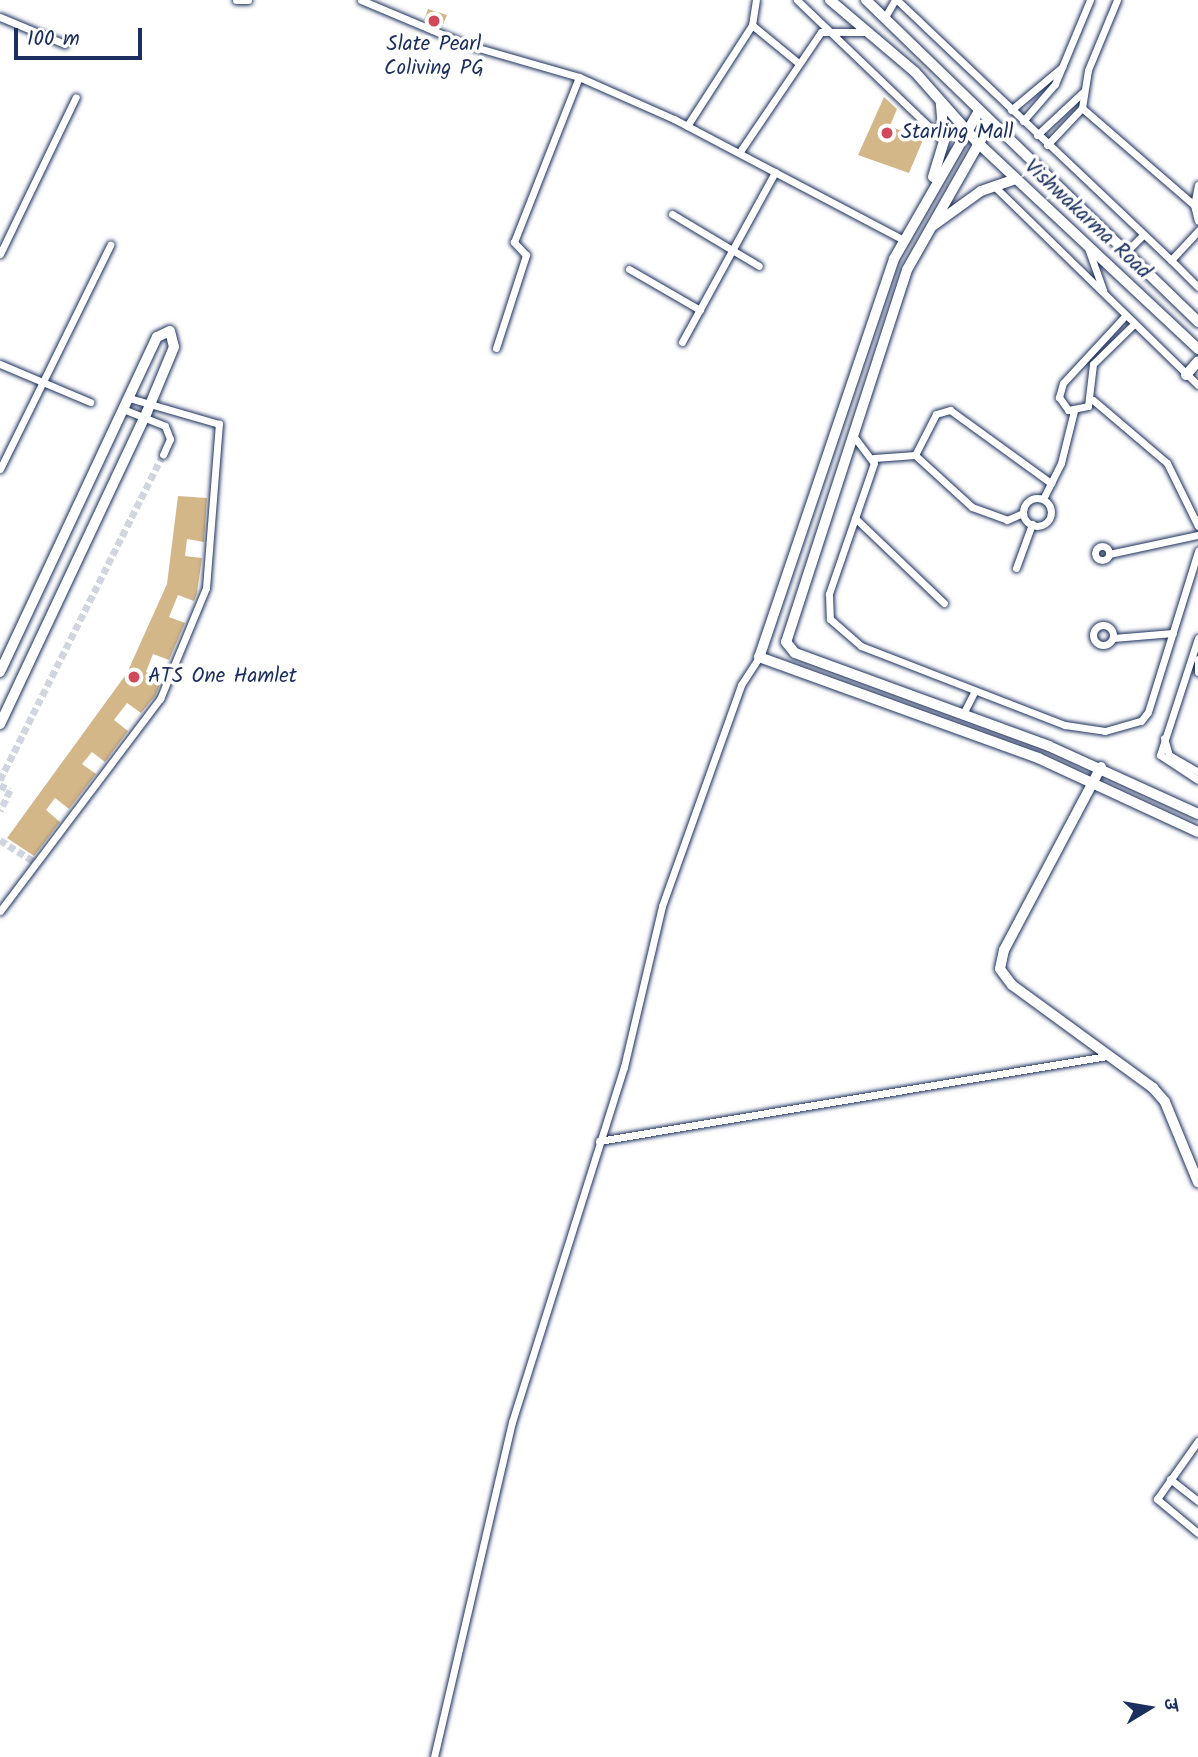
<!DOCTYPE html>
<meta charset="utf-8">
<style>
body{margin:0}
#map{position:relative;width:1198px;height:1757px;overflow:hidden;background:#fff;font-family:Kalam,"Playpen Sans Deva",sans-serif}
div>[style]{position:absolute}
.building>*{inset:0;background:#d4b789}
.minor-tunnel>*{height:7px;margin-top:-3.5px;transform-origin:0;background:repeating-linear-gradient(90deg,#d1d5df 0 7px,transparent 0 10.5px)}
.roads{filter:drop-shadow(0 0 2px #1b2f5e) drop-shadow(0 0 2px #1b2f5e)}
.minor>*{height:7px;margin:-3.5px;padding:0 3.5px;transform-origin:3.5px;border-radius:3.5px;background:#fff}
.minor>.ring{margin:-3.5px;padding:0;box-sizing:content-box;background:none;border:7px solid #fff;border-radius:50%}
.tertiary>*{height:10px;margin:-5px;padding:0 5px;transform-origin:5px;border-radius:5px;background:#fff}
.dots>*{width:19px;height:19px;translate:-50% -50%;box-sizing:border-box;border:4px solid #fff;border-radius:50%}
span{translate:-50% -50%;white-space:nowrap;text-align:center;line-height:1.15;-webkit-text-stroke:7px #fff;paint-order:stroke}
.poi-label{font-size:21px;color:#1b2f5e}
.left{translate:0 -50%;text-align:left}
.street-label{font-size:21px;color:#1b2f5e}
.north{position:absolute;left:1114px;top:1673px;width:70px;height:70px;-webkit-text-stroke:5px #fff;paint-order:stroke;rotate:79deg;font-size:19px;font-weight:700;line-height:28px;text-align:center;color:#1b2f5e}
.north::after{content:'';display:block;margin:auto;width:24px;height:32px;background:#1b2f5e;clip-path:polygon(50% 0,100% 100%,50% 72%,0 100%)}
.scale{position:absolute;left:14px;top:28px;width:128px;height:32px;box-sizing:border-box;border:4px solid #1b2f5e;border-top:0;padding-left:9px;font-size:21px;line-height:24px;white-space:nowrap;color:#1b2f5e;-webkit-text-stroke:5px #fff;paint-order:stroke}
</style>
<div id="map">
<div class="building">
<i style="clip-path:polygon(428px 9px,447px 15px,442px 27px,424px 20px)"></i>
<i style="clip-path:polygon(884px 97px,897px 109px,890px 126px,923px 140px,909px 173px,858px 155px)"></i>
<i style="clip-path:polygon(178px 496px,207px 498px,204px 542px,187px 539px,185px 556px,202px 558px,197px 593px,194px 601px,178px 595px,169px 617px,185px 623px,169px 660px,153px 654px,146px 672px,162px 679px,155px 696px,141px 713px,127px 703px,114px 720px,128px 731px,105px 762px,92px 752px,82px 764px,96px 774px,69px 809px,55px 798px,46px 810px,60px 822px,34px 856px,7px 838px,127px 673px,167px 584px)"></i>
</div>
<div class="minor-tunnel">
<i style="left:0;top:780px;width:364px;rotate:-63.4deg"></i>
<i style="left:0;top:785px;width:11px;rotate:27deg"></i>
<i style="left:10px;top:790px;width:23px;rotate:115deg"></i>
<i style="left:0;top:840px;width:45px;rotate:32.3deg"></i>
</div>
<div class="roads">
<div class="minor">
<i style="left:236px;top:0;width:12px"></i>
<i style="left:361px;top:0;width:116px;rotate:22.8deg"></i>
<i style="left:468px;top:45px;width:116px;rotate:16.1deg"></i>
<i style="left:579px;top:77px;width:104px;rotate:23.9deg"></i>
<i style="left:674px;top:119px;width:258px;rotate:27.8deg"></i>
<i style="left:797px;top:0;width:202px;rotate:43.8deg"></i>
<i style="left:897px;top:0;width:378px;rotate:43.5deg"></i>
<i style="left:1171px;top:260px;width:40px;rotate:-47deg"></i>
<i style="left:0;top:17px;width:70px;rotate:22.6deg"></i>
<i style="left:885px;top:17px;width:20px;rotate:-60deg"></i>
<i style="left:752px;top:25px;width:58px;rotate:39.4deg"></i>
<i style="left:1082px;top:108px;width:148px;rotate:40.9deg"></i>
<i style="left:1011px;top:110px;width:67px;rotate:-40.1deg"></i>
<i style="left:1023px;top:121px;width:49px;rotate:-49.1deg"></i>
<i style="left:1055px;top:84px;width:91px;rotate:-67.4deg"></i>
<i style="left:687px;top:126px;width:120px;rotate:-57.2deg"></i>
<i style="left:752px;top:25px;width:25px;rotate:-81deg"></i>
<i style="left:1037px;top:135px;width:63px;rotate:-43.1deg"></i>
<i style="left:1047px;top:145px;width:51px;rotate:-46.6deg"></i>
<i style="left:1082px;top:108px;width:38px;rotate:-81deg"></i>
<i style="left:1088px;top:70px;width:76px;rotate:-67.5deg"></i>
<i style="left:739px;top:153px;width:146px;rotate:-55.9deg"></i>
<i style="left:821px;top:32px;width:42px"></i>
<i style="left:993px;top:185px;width:286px;rotate:44.3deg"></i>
<i style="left:1198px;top:185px;width:20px;rotate:101deg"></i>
<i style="left:1194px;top:205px;width:16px;rotate:76deg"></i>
<i style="left:672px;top:214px;width:101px;rotate:30.9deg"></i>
<i style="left:1088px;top:248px;width:45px;rotate:70.3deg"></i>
<i style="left:0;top:254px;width:174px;rotate:-64.2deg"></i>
<i style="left:1124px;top:254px;width:25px;rotate:-45deg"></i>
<i style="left:1171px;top:260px;width:38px;rotate:45deg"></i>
<i style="left:629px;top:269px;width:82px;rotate:30deg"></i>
<i style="left:1124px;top:317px;width:90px;rotate:132.7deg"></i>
<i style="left:1063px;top:383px;width:15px;rotate:106deg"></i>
<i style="left:1059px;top:397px;width:16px;rotate:55deg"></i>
<i style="left:1068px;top:410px;width:20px;rotate:-11deg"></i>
<i style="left:1088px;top:406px;width:42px;rotate:-83.2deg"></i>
<i style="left:1093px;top:364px;width:54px;rotate:-44.3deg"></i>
<i style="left:682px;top:342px;width:194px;rotate:-61.3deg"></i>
<i style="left:496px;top:348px;width:98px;rotate:-72.1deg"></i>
<i style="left:526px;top:255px;width:18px;rotate:-133deg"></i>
<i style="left:514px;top:242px;width:177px;rotate:-68.5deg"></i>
<i style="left:0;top:364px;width:98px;rotate:22.9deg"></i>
<i style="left:1093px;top:400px;width:97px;rotate:40.4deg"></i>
<i style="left:1167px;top:463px;width:70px;rotate:63.8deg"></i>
<i style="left:123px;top:409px;width:45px;rotate:22deg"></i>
<i style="left:165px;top:426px;width:14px;rotate:69deg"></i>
<i style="left:170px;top:439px;width:17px;rotate:114deg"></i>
<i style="left:852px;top:434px;width:36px;rotate:53deg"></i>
<i style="left:874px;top:463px;width:139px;rotate:109deg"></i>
<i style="left:829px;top:594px;width:25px;rotate:88deg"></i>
<i style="left:830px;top:619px;width:41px;rotate:41.1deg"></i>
<i style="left:861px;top:646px;width:219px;rotate:21.2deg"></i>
<i style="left:1065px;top:725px;width:40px;rotate:8.5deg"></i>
<i style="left:1105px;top:731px;width:37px;rotate:-16deg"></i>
<i style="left:1141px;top:721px;width:11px;rotate:-52deg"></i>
<i style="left:1148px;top:712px;width:169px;rotate:-72.7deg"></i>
<i style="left:915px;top:455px;width:46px;rotate:-62.9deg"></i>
<i style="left:936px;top:414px;width:15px;rotate:-16deg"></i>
<i style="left:950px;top:410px;width:125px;rotate:35.9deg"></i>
<i style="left:874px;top:458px;width:41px;rotate:-4.2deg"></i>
<i style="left:915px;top:455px;width:77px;rotate:42.4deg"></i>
<i style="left:972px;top:507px;width:37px;rotate:20deg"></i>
<i style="left:1007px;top:520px;width:17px;rotate:-24deg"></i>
<i style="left:0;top:469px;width:250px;rotate:-63.8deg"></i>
<i class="ring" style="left:1023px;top:498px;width:21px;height:21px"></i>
<i style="left:1043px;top:499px;width:40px;rotate:-63.4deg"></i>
<i style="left:1061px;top:463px;width:54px;rotate:-76deg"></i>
<i style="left:855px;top:518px;width:123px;rotate:43.7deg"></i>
<i class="ring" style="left:1095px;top:546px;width:7px;height:7px"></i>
<i style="left:1109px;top:554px;width:91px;rotate:-12.1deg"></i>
<i style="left:1016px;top:568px;width:47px;rotate:-70deg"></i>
<i class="ring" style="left:1093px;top:625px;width:13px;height:13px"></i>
<i style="left:1113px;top:638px;width:60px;rotate:-4.8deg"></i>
<i style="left:1198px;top:638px;width:123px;rotate:108deg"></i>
<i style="left:1160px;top:755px;width:45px;rotate:33.3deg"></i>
<i style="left:1198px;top:659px;width:13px;rotate:90deg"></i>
<i style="left:963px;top:714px;width:25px;rotate:-63deg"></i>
<i style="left:1164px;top:738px;width:18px;rotate:74deg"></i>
<i style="left:1169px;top:755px;width:34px;rotate:30deg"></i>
<i style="left:0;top:911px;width:266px;rotate:-53deg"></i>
<i style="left:160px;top:699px;width:120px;rotate:-67.5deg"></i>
<i style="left:206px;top:588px;width:165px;rotate:-85.5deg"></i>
<i style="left:219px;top:424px;width:94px;rotate:-163.9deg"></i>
<i style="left:599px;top:1141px;width:515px;rotate:-9.5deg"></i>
<i style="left:1198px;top:1441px;width:71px;rotate:125.3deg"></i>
<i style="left:1157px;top:1499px;width:53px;rotate:39.7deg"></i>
<i style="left:1170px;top:1479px;width:36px;rotate:38deg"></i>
<i style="left:434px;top:1757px;width:344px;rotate:-76.9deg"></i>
<i style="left:512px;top:1422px;width:372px;rotate:-72.5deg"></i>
<i style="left:624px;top:1067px;width:165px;rotate:-76.7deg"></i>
<i style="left:662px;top:906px;width:235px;rotate:-70.3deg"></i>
<i style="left:741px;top:685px;width:33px;rotate:-57deg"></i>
</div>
<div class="tertiary">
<i style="left:830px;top:0;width:111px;rotate:40.3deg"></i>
<i style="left:915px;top:72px;width:94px;rotate:48.5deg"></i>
<i style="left:977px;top:142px;width:303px;rotate:43.1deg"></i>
<i style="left:866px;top:0;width:463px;rotate:44.1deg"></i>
<i style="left:979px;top:111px;width:171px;rotate:119.9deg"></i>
<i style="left:894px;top:259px;width:420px;rotate:108.7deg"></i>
<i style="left:759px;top:657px;width:297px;rotate:19.9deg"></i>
<i style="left:1038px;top:758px;width:176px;rotate:24.8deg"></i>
<i style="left:991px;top:122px;width:170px;rotate:119.6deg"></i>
<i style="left:907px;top:270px;width:391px;rotate:108deg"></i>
<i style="left:786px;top:642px;width:14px;rotate:51deg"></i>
<i style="left:795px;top:653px;width:270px;rotate:20.1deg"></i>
<i style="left:1049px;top:746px;width:164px;rotate:24.5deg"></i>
<i style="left:933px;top:177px;width:39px;rotate:-73deg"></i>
<i style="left:944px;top:140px;width:37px;rotate:-95deg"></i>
<i style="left:934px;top:225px;width:58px;rotate:-35.9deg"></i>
<i style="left:981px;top:191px;width:36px;rotate:-19deg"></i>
<i style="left:1186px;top:375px;width:18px;rotate:-49deg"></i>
<i style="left:0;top:672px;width:370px;rotate:-64.9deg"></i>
<i style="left:157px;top:337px;width:14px;rotate:-25deg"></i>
<i style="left:170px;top:331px;width:16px;rotate:76deg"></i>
<i style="left:174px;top:347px;width:70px;rotate:112.6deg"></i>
<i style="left:147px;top:412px;width:345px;rotate:115.2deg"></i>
<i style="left:1101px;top:767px;width:207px;rotate:117.9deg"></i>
<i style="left:1004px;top:950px;width:19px;rotate:102deg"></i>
<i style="left:1000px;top:969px;width:20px;rotate:53deg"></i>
<i style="left:1012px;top:985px;width:175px;rotate:36.1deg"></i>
<i style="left:1153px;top:1088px;width:18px;rotate:49deg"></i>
<i style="left:1165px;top:1102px;width:87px;rotate:67.6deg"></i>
</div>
</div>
<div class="dots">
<i style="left:434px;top:21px;background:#d1495b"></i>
<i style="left:887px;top:133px;background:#d1495b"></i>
<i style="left:134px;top:677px;background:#d1495b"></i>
</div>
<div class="poi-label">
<span style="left:434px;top:57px">Slate Pearl<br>Coliving PG</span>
<span class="left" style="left:901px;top:133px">Starling Mall</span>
<span class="left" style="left:148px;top:677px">ATS One Hamlet</span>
</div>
<div class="street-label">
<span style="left:1087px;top:220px;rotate:43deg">Vishwakarma Road</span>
</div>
<div class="north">उ</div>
<div class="scale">100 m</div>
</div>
